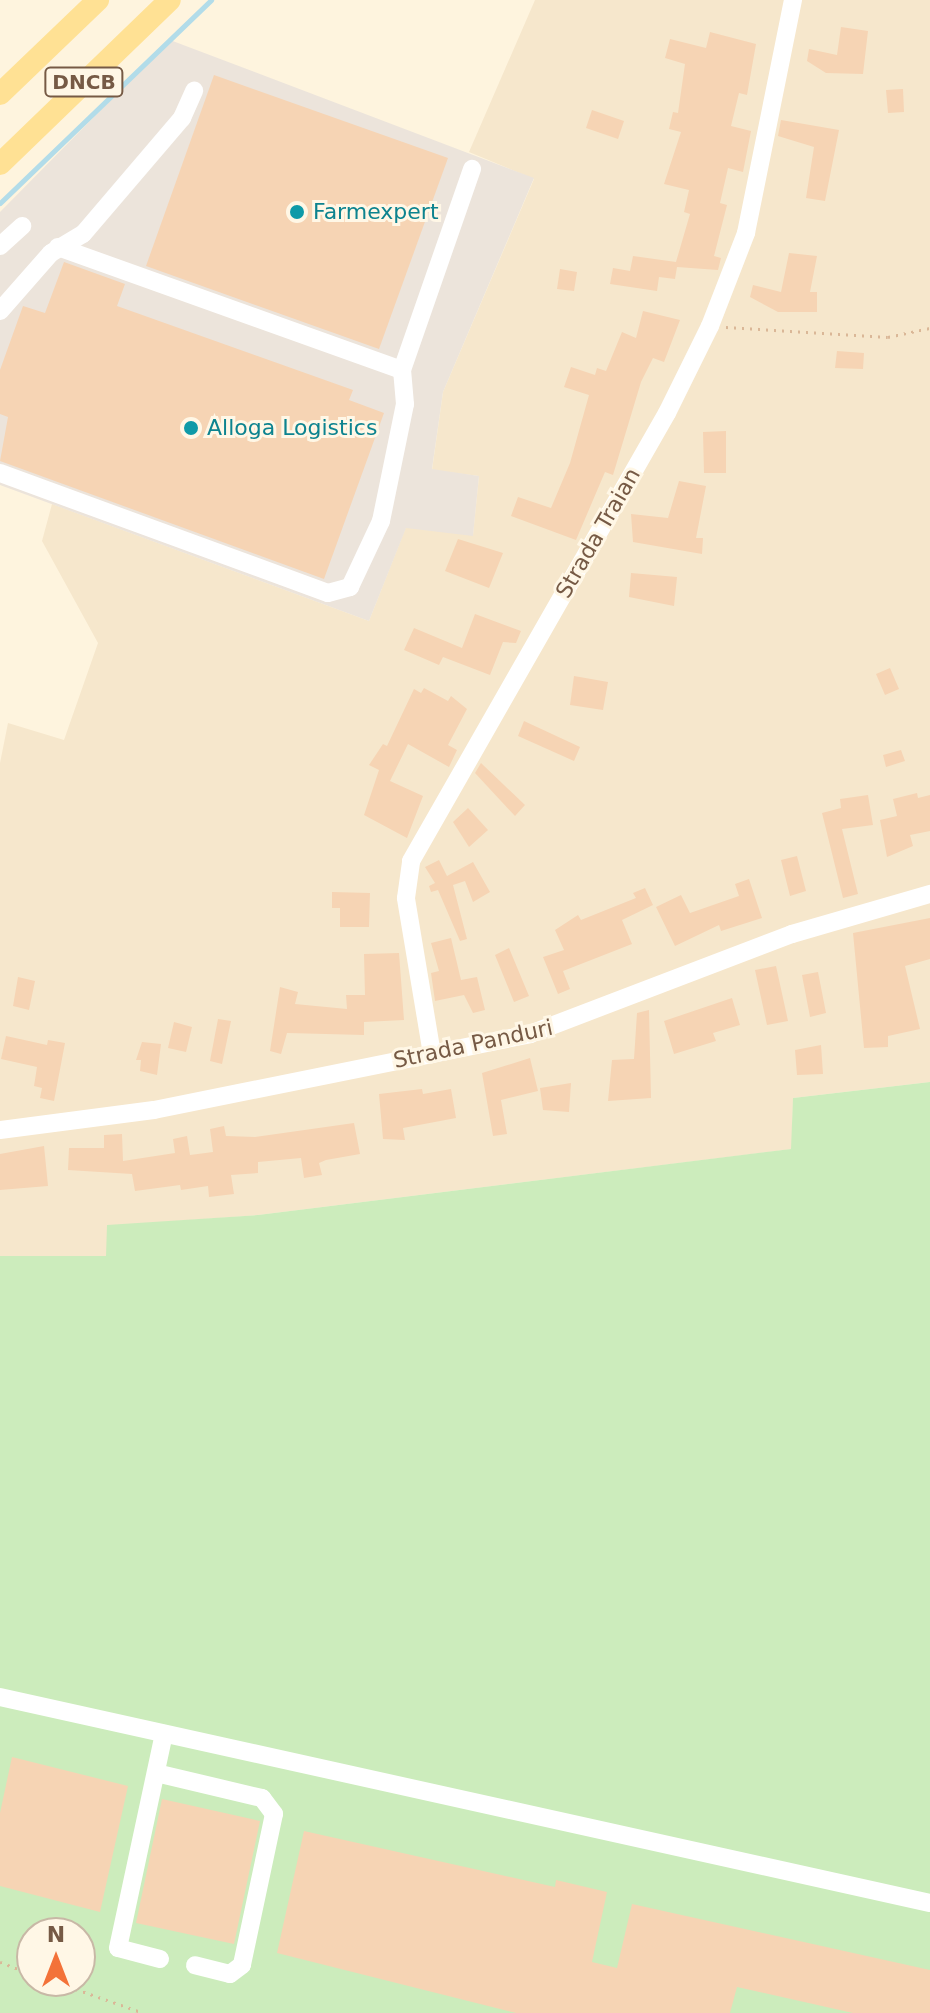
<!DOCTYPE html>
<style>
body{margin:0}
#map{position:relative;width:930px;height:2013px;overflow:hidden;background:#fef4de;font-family:"DejaVu Sans",sans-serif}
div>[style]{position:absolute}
.residential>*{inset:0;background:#f6e7cc}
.industrial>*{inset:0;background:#ece4db}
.green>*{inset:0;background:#ccecbc}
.stream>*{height:5px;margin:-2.5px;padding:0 2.5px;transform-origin:2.5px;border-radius:2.5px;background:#b2dce9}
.building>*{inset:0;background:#f6d4b4}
.path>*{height:3px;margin-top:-1.5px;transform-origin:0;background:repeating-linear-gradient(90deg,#dab797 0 2px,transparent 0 8px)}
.minor>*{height:18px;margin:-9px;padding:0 9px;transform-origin:9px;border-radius:9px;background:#fff}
.major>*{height:22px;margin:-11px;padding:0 11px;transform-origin:11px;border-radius:11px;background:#ffe194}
.dots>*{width:22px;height:22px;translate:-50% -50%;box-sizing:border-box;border:4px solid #fff7e6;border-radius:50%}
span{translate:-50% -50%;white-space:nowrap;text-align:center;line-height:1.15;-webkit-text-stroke:6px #fff7e6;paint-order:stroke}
.shield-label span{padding:2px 6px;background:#fff7e6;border:2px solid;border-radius:6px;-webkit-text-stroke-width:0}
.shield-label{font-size:20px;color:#765a45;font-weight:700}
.culture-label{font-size:22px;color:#0d838f}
.left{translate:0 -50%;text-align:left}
.street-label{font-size:22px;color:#765a45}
.north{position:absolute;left:16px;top:1917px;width:80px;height:80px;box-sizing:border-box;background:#fff7e6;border:2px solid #c8b8a6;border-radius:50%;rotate:0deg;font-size:22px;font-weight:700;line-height:32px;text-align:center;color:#765a45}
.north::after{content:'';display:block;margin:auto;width:28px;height:36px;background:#f37239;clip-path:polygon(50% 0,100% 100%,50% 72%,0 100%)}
</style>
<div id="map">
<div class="residential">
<i style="clip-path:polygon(535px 0,930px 0,930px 1082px,793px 1098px,792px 1149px,258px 1215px,107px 1226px,107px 1256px,0 1256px,0 763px,8px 723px,64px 740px,98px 643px,42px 541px,52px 504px,369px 621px,406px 527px,473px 535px,479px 476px,432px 470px,443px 392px,534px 179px,469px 152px)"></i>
</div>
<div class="industrial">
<i style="clip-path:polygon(170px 40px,534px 178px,443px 392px,432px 469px,479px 476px,473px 536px,406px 528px,369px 621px,0 485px,0 212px)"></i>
</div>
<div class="green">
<i style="clip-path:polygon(evenodd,930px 1082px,930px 2013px,0 2013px,0 1256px,106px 1256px,107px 1225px,258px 1215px,791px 1149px,793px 1098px,930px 1082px,32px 1933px,80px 1933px,80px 1981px,32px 1981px,32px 1933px)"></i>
</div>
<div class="stream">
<i style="left:0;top:203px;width:293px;rotate:-43.9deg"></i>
</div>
<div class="building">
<i style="clip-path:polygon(841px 27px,868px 31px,863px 74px,826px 73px,807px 61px,809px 49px,837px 55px)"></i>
<i style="clip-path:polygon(710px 32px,756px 44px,747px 95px,739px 93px,731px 126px,751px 131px,743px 172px,728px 168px,720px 203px,727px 205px,714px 256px,721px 258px,718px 270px,677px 267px,675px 279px,659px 277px,657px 291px,610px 284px,613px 268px,630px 271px,633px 256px,676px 262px,690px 214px,684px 212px,689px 190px,664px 184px,681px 132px,669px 129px,673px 112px,678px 113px,685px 64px,665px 58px,670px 39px,706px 48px)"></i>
<i style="clip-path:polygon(214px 75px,448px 158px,379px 349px,146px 266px)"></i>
<i style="clip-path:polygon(903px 89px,904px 112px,888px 113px,886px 90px)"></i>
<i style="clip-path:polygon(592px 110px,624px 121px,618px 139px,586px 128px)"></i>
<i style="clip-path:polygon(781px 120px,839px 130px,825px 201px,806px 198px,814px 147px,778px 136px)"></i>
<i style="clip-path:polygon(789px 253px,817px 256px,810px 292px,817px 292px,817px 312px,778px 312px,750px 297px,753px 285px,781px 292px)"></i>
<i style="clip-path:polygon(64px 262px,125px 284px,117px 306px,353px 390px,349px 400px,384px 413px,324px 579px,0 461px,8px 417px,0 414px,0 370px,23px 306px,45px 313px)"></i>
<i style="clip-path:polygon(560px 269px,577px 272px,574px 291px,557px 289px)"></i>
<i style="clip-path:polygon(643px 311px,680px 320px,664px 362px,653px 358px,641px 382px,613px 475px,605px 472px,576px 540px,511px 516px,518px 497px,551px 508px,570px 463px,589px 395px,564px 387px,571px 367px,595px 375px,597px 368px,606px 371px,622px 332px,636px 338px)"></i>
<i style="clip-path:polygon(837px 351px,864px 353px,863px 369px,835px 368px)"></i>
<i style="clip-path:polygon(726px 431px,726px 473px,704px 473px,703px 432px)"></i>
<i style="clip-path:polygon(679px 481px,706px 486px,696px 538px,703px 538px,702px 554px,633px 542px,631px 514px,668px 518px)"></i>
<i style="clip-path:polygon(458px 539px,503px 553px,489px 588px,445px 571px)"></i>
<i style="clip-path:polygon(631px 573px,677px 577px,674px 606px,629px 597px)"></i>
<i style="clip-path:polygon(475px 614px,521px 631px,516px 643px,503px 642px,490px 675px,443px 657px,439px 665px,404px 650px,414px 628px,462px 648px)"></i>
<i style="clip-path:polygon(890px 668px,899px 689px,885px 695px,876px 674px)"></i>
<i style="clip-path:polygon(574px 676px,608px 682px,603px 710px,570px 705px)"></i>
<i style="clip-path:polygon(424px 688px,448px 701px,451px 696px,467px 709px,448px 745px,457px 750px,449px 767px,408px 744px,390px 781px,423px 796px,407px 838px,364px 815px,379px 770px,369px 765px,383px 744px,387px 746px,414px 689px,421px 693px)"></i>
<i style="clip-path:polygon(524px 721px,580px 747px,574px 761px,518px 736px)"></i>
<i style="clip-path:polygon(901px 750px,905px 761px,886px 767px,883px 755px)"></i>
<i style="clip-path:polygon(481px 763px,525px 805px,515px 816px,475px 773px)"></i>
<i style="clip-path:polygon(917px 793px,918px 798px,930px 795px,930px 831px,910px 835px,913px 846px,887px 857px,880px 820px,897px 816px,893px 799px)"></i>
<i style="clip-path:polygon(868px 795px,873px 825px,842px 829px,858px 894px,843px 898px,822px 813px,841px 808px,840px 799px)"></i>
<i style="clip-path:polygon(468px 808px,488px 830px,469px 847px,453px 822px)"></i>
<i style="clip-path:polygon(797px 856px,806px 891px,790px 896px,781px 860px)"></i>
<i style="clip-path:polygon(439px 860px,447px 876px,473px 862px,490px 892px,473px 902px,465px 881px,453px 885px,467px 939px,460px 941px,438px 890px,431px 892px,429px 886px,435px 883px,425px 867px)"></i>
<i style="clip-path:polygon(749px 879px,762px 918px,721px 931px,719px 925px,675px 946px,656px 907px,681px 895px,690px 913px,739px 896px,735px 884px)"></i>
<i style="clip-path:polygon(645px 888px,653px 905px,622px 920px,632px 944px,563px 971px,570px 989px,558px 994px,543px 957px,564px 950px,555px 930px,578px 915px,581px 920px,636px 898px,633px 893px)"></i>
<i style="clip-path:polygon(332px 892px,370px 893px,369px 927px,340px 927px,340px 908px,332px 908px)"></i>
<i style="clip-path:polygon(930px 918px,930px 959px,905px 966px,920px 1029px,888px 1036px,888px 1047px,864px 1048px,853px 933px)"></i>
<i style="clip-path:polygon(451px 938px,461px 980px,477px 977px,485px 1010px,473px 1013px,464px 995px,435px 1001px,431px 973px,439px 971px,431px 943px)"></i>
<i style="clip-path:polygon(509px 948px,529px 996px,514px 1002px,495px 955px)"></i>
<i style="clip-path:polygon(399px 953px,404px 1020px,364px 1022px,364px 1035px,287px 1033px,281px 1054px,270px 1051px,280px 987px,298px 992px,295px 1004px,347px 1009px,346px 995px,365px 995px,364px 954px)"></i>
<i style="clip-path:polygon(776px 966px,788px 1021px,767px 1025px,755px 970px)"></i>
<i style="clip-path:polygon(818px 972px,826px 1013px,810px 1017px,802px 975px)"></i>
<i style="clip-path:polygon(18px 977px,35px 981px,29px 1010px,13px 1006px)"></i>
<i style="clip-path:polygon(732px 998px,740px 1025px,713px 1033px,716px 1041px,674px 1054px,664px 1021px)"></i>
<i style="clip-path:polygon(649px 1010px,651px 1098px,608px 1101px,612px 1060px,634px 1059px,637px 1013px)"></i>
<i style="clip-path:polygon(218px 1019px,231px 1021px,222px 1064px,210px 1061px)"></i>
<i style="clip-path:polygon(174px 1022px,192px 1027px,186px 1052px,168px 1048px)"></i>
<i style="clip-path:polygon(6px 1036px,47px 1045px,48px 1040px,65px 1043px,54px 1101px,40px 1098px,42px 1088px,34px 1086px,37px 1067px,1px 1059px)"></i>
<i style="clip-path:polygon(142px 1042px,161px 1044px,157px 1075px,140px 1071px,141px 1060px,136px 1060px)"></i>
<i style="clip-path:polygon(821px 1045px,823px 1074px,797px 1075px,795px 1050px)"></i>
<i style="clip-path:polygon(530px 1058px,538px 1091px,501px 1100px,507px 1134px,493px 1136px,482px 1073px)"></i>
<i style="clip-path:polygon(571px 1083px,569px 1112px,543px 1110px,540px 1088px)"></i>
<i style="clip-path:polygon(422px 1089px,423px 1094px,451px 1089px,456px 1118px,403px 1128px,405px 1140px,383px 1139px,379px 1094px)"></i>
<i style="clip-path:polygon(354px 1123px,360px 1154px,326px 1160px,319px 1163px,322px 1175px,304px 1178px,301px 1158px,258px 1162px,258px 1173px,231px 1175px,234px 1194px,209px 1197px,208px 1186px,181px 1190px,180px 1185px,135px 1191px,132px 1174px,68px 1170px,69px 1148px,104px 1148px,104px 1135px,122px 1134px,123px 1161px,175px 1153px,173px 1139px,187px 1136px,190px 1155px,213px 1152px,210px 1129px,224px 1126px,226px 1136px,255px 1137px)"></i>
<i style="clip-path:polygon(44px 1146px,48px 1186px,0 1190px,0 1154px)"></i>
<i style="clip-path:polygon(12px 1757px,128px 1786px,100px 1912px,0 1886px,0 1813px)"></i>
<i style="clip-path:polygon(162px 1799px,260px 1821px,234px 1944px,136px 1923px)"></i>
<i style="clip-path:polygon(304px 1831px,555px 1887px,556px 1880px,607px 1892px,592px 1962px,617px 1968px,632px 1904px,930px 1970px,930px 2013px,853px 2013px,737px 1987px,730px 2013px,516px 2013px,277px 1953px)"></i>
</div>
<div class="path">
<i style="left:726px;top:327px;width:162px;rotate:3.5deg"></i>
<i style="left:888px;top:337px;width:43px;rotate:-12.1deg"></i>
<i style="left:0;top:1962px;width:34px;rotate:21deg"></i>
<i style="left:53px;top:1981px;width:96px;rotate:19.4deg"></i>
</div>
<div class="minor">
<i style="left:0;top:246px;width:30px;rotate:-42deg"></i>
<i style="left:58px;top:247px;width:365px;rotate:19.7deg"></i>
<i style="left:0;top:311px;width:77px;rotate:-48.7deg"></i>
<i style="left:51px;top:253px;width:37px;rotate:-31deg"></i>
<i style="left:83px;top:234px;width:153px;rotate:-49.5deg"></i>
<i style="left:182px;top:118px;width:30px;rotate:-66deg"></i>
<i style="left:0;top:473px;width:349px;rotate:20.1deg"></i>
<i style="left:328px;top:593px;width:23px;rotate:-15deg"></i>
<i style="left:350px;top:587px;width:73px;rotate:-64.8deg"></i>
<i style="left:381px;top:521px;width:119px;rotate:-78.4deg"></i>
<i style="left:405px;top:404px;width:34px;rotate:-95deg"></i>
<i style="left:402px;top:370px;width:213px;rotate:-70.8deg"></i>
<i style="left:432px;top:1054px;width:158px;rotate:-99.5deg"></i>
<i style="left:406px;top:898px;width:37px;rotate:-82deg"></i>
<i style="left:411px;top:861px;width:516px;rotate:-60.26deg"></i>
<i style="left:667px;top:413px;width:97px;rotate:-63.7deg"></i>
<i style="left:710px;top:326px;width:100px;rotate:-68.8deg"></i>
<i style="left:746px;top:233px;width:238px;rotate:-78.6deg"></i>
<i style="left:0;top:1130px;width:155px;rotate:-7.4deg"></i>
<i style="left:154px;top:1110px;width:384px;rotate:-11.4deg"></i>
<i style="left:530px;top:1034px;width:280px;rotate:-20.9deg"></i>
<i style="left:792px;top:934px;width:144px;rotate:-16.2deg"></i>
<i style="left:0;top:1697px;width:953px;rotate:12.49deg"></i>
<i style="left:156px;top:1773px;width:109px;rotate:13.3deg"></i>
<i style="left:262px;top:1798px;width:20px;rotate:53deg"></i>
<i style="left:274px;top:1814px;width:154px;rotate:102deg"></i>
<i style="left:242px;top:1965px;width:15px;rotate:143deg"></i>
<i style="left:230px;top:1974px;width:36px;rotate:-166deg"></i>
<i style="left:160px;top:1959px;width:43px;rotate:-165.3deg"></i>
<i style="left:118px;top:1948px;width:219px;rotate:-77.9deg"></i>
</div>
<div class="major">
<i style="left:0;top:94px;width:136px;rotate:-43.8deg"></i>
<i style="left:0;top:164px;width:236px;rotate:-44deg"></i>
</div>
<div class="dots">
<i style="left:297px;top:212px;background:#0f9aa8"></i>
<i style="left:191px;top:428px;background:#0f9aa8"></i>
</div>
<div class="shield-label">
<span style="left:84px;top:82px">DNCB</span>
</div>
<div class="culture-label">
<span class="left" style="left:313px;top:212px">Farmexpert</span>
<span class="left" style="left:207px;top:428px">Alloga Logistics</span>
</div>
<div class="street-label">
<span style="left:598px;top:533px;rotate:-60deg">Strada Traian</span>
<span style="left:473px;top:1044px;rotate:-12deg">Strada Panduri</span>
</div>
<div class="north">N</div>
</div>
